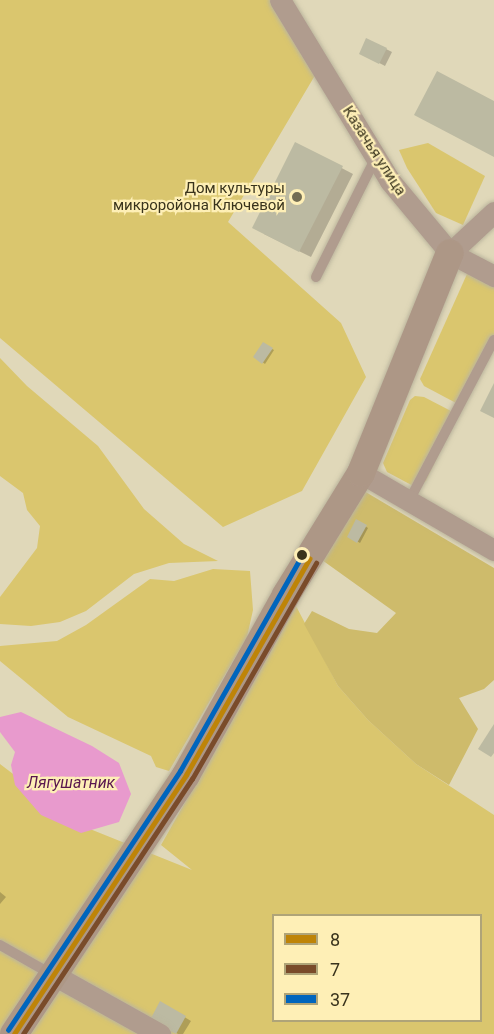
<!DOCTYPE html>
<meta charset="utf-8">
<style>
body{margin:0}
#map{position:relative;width:494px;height:1034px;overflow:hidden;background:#e0d8b9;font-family:Roboto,sans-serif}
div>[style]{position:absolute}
.green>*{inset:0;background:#dac66e}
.forest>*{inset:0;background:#cebb6b}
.water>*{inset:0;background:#e89acd}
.shadow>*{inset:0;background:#0003}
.building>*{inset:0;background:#bcbaa2}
.roads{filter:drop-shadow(0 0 2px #bbb59d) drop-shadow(0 0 2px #bbb59d)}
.lane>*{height:10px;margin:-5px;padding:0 5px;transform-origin:5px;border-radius:5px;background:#b09c8e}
.street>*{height:21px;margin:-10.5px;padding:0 10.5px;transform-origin:10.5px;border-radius:10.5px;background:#b09c8e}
.secondary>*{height:28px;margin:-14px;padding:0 14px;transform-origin:14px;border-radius:14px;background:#ad9786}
.bus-1>*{height:4.5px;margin:-2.25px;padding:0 2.25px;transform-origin:2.25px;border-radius:2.25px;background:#be8408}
.bus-2>*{height:4.5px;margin:-2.25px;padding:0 2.25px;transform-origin:2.25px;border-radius:2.25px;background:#7a4b2a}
.bus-3>*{height:4.5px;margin:-2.25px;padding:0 2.25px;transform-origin:2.25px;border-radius:2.25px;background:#0065bd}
.dots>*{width:16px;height:16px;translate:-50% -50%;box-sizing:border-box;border:3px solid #feefb6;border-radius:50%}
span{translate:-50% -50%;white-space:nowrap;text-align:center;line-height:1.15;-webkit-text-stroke:4.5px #feefb6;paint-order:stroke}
.street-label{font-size:15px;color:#39331c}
.poi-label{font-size:15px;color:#39331c}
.right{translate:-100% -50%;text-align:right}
.water-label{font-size:16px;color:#59164e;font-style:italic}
.legend{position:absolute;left:272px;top:914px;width:210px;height:108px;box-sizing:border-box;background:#feefb6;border:2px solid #afa478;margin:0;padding:8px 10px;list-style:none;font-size:18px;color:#39331c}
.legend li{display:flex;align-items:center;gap:12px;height:30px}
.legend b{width:30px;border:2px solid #afa478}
</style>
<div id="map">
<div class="green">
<i style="clip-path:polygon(0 0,279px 0,317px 72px,228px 222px,341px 323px,366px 377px,302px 491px,223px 527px,0 338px)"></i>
<i style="clip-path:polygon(428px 143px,485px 176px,463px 225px,436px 213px,407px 168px,399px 150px)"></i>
<i style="clip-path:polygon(475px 271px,494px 279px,494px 341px,456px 403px,424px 386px,420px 379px,467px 274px)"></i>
<i style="clip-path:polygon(0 358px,27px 386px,98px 446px,144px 509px,184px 544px,218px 561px,169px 563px,134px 574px,86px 611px,60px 622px,31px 626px,0 624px,0 597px,37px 548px,40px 526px,27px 510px,23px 493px,0 476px)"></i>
<i style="clip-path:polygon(415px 396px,424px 397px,451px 411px,455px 421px,426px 481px,417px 488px,387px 472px,383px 463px,410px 400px)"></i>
<i style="clip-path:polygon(213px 569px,250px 571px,253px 610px,247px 637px,169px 771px,156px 767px,151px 756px,68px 717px,0 661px,0 646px,57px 641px,86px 625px,150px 579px,174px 581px)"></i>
<i style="clip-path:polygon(evenodd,296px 606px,338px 686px,368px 720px,416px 764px,494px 815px,494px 1034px,0 1034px,0 764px,80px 825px,192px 870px,161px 845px,296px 606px,274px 916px,480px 916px,480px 1020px,274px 1020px,274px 916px)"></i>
</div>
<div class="forest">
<i style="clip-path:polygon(364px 491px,494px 568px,494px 680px,484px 689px,459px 698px,478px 729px,449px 785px,416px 764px,368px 720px,338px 686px,304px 624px,312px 611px,349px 629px,377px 633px,396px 613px,322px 560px)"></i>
</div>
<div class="water">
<i style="clip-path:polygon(21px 712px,92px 746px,119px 763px,131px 794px,119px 822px,81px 833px,41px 815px,15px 785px,11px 765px,15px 752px,0 732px,0 717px)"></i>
</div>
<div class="shadow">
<i style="clip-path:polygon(386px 49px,392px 52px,385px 66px,366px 56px)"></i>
<i style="clip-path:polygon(296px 144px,353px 174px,311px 257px,264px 234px)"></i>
<i style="clip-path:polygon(263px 344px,274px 350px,265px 364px,255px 356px)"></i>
<i style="clip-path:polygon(357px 521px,368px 528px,360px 543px,349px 536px)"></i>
<i style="clip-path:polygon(0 892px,6px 897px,0 904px)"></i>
<i style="clip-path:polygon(161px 1003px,191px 1021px,183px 1034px,178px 1034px,152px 1019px)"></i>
</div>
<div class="building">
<i style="clip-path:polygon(366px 38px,387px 48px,379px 64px,359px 54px)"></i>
<i style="clip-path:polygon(437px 71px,494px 101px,494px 157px,414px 115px)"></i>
<i style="clip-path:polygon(295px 142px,343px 166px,299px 252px,252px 228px)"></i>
<i style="clip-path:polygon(263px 342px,273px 348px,262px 364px,253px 357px)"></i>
<i style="clip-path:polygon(494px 383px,494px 418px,480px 411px)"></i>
<i style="clip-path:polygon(356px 519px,367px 525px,357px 543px,347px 537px)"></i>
<i style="clip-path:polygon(494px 724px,494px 753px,491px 757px,478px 749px)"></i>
<i style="clip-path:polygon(160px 1001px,186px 1016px,176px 1034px,150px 1020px)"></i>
</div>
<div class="roads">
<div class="lane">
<i style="left:316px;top:277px;width:134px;rotate:-63.4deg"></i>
<i style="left:409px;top:501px;width:182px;rotate:-62.2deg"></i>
<i style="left:0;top:945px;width:59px;rotate:29.6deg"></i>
</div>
<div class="street">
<i style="left:280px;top:0;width:212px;rotate:58.7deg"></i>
<i style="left:390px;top:181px;width:94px;rotate:50.2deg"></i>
<i style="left:450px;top:253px;width:50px;rotate:27.6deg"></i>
<i style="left:450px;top:253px;width:60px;rotate:-43deg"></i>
<i style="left:361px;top:473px;width:154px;rotate:30.1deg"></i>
<i style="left:52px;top:974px;width:124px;rotate:29.1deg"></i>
</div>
<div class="secondary">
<i style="left:14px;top:1034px;width:311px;rotate:-56.4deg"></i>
<i style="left:186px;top:775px;width:206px;rotate:-60.9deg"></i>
<i style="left:286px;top:595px;width:143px;rotate:-58.4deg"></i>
<i style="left:361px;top:473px;width:237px;rotate:-68deg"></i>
</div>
</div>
<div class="bus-1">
<i style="left:14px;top:1034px;width:311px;rotate:-56.4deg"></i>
<i style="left:186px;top:775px;width:249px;rotate:-60.3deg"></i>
</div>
<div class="bus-2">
<i style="left:23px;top:1034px;width:306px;rotate:-56.5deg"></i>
<i style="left:192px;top:779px;width:249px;rotate:-60.1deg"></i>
</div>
<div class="bus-3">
<i style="left:8px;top:1030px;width:311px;rotate:-56.4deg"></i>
<i style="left:180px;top:771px;width:248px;rotate:-60.5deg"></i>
</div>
<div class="dots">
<i style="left:297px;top:197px;background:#736d53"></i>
<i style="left:302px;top:555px;background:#39331c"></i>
</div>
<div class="street-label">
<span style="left:374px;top:151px;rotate:57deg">Казачья улица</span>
</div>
<div class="poi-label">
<span class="right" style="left:285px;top:197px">Дом культуры<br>микроройона Ключевой</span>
</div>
<div class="water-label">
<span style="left:71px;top:783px">Лягушатник</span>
</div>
<ul class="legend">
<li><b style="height:8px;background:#be8408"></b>8</li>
<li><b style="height:8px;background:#7a4b2a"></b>7</li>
<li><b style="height:8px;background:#0065bd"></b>37</li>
</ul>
</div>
